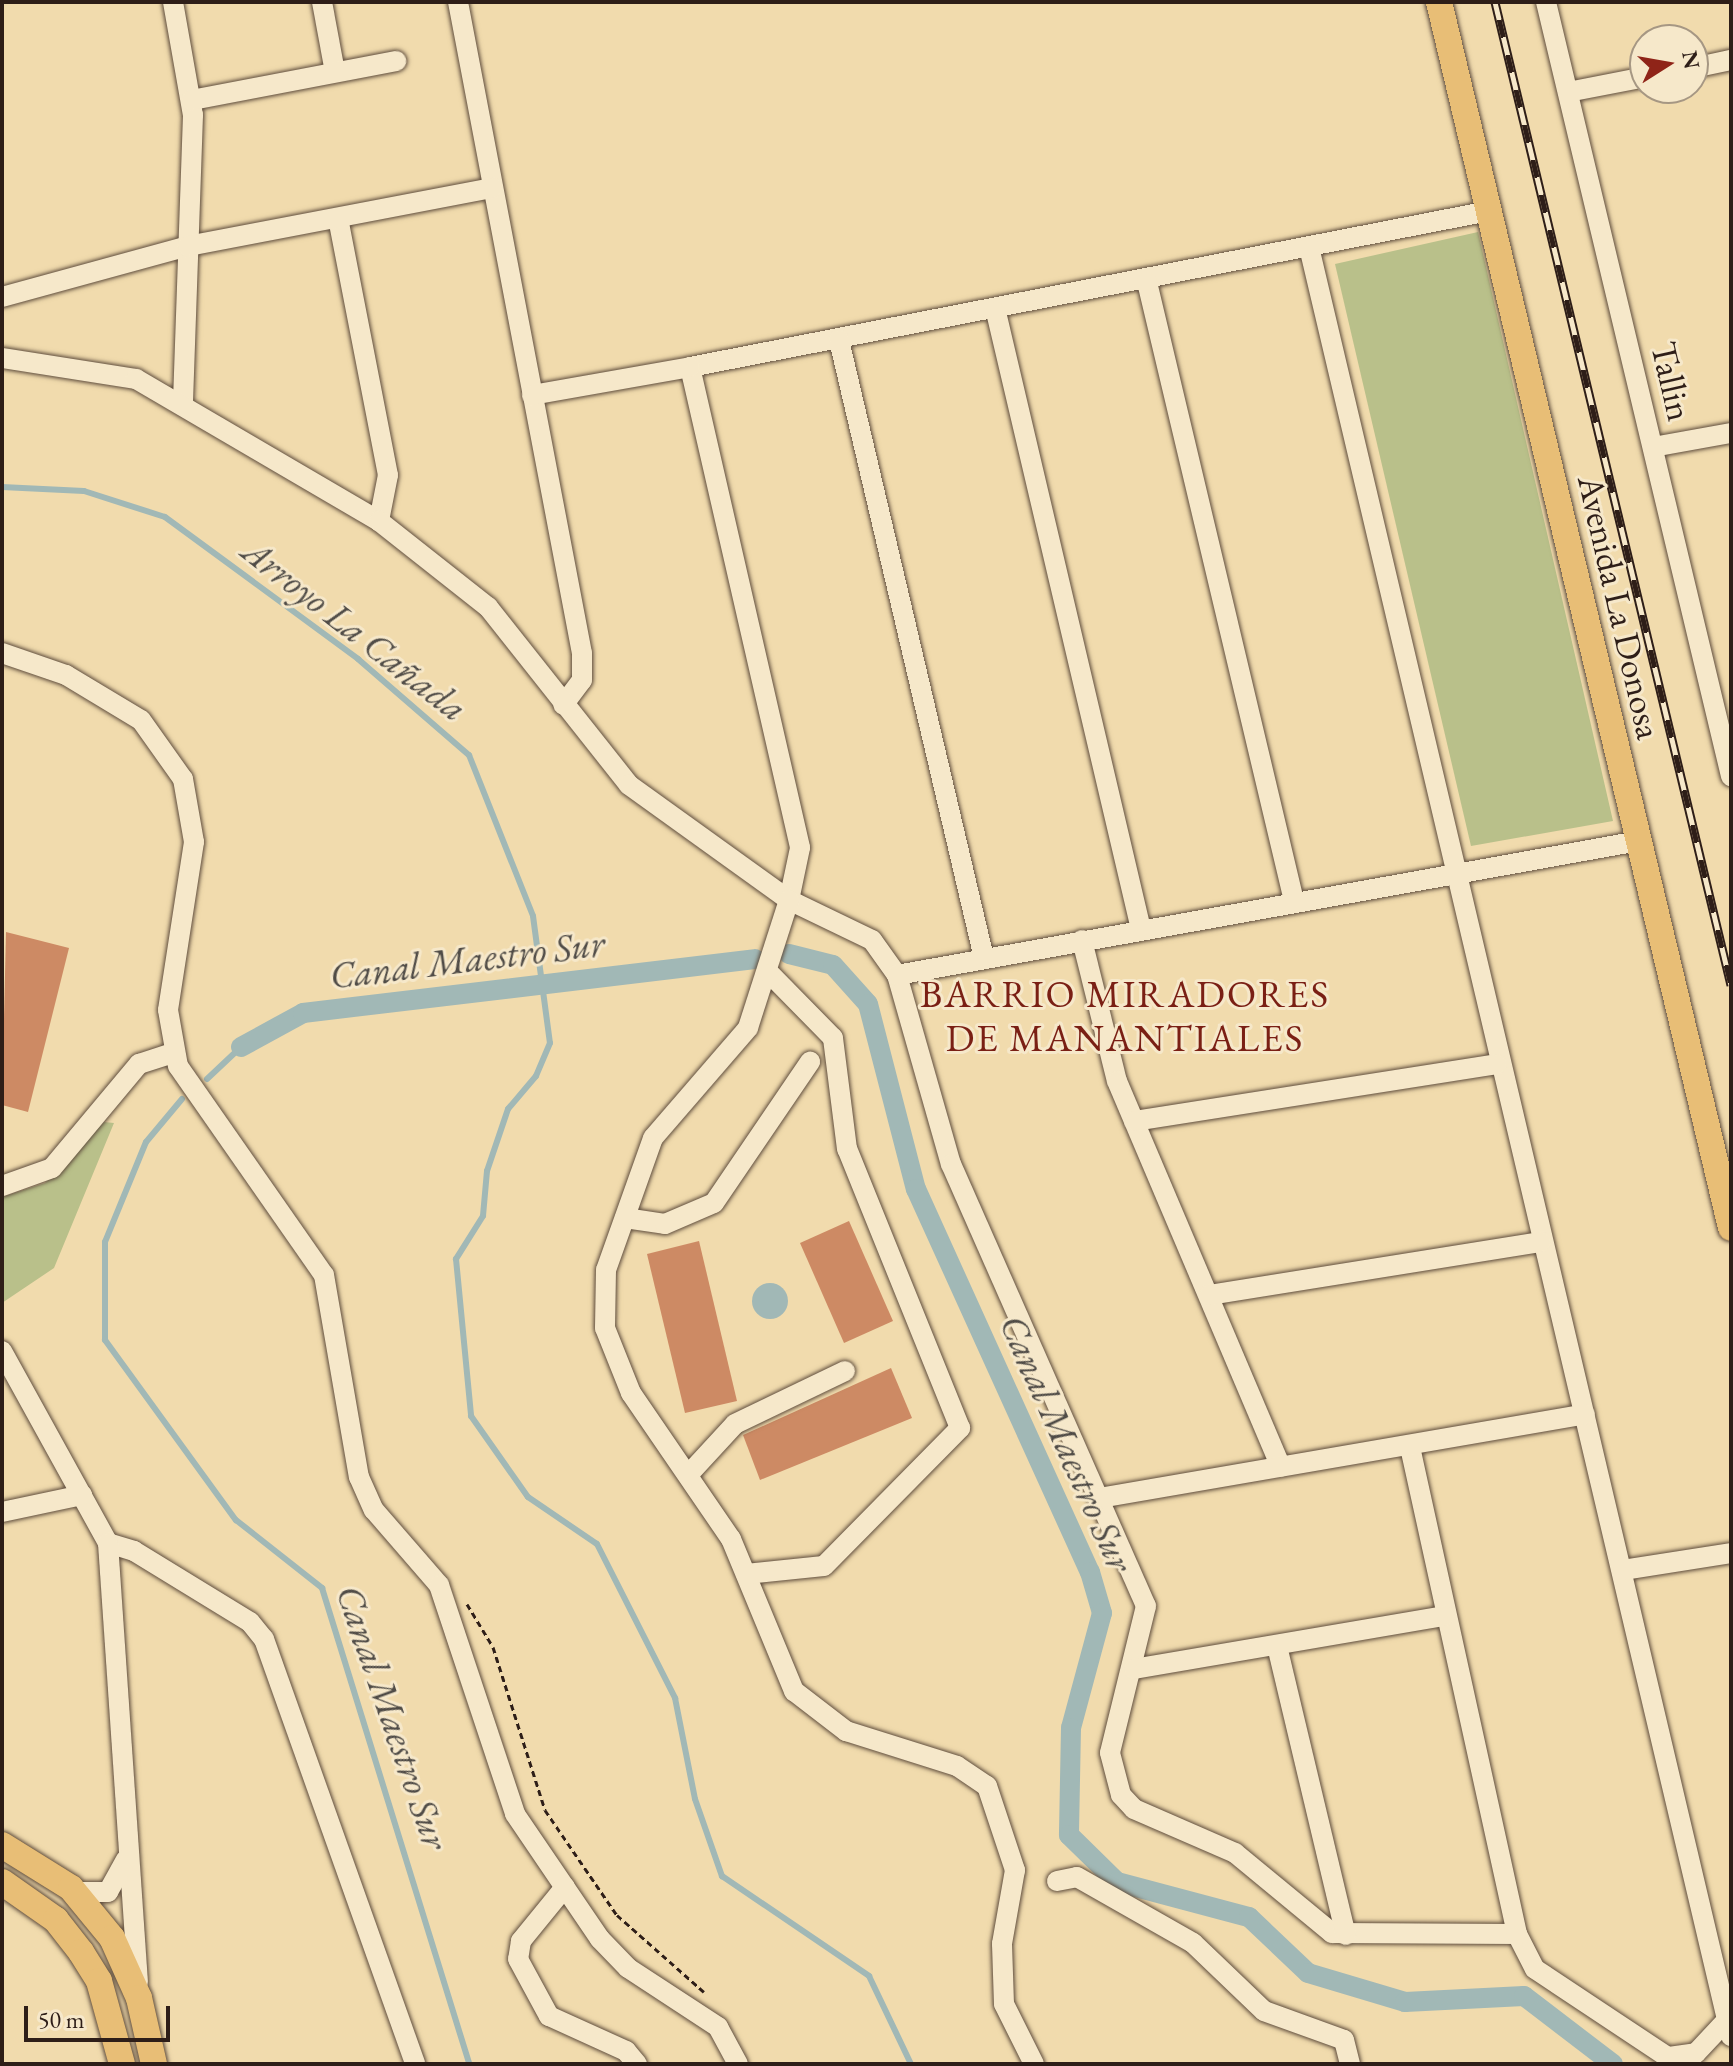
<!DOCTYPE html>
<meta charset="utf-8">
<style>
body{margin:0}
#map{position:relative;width:1733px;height:2066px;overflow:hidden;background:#f1dbad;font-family:"EB Garamond",serif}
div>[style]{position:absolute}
.green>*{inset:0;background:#b9c08a}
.water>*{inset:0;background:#a1b8b6}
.round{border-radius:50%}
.stream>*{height:6px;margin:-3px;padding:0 3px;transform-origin:3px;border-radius:3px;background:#a1b8b6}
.canal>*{height:20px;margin:-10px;padding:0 10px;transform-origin:10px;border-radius:10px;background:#a1b8b6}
.building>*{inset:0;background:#cd8a64}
.path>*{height:3px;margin-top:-1.5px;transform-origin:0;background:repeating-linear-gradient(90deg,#2e1e18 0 6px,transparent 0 10px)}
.roads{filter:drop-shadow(0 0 2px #5f4d3d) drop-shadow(0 0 2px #5f4d3d)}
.minor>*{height:20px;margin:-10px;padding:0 10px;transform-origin:10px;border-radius:10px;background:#f6e8ca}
.major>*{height:26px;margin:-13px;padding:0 13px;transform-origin:13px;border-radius:13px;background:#e8be76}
.rail>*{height:9px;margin-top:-4.5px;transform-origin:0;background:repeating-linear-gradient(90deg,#f6e8ca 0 18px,#2e1e18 0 36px);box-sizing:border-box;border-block:2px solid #2e1e18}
span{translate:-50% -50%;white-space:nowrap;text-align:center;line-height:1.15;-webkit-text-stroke:6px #f6e8ca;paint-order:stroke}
.street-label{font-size:36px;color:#2e1e18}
.water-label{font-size:38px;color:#504c47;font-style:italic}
.neighbourhood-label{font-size:38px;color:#7a1f14;letter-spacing:2px}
.frame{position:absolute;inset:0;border:4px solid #2e1e18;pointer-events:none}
.north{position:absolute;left:1629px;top:24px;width:80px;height:80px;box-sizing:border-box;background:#f6e8ca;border:2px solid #a69783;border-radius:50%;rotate:79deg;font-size:22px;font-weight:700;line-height:32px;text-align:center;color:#2e1e18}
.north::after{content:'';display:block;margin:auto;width:28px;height:36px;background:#8f2418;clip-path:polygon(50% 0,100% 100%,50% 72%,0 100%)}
.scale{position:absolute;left:24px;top:2006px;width:146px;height:36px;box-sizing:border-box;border:4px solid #2e1e18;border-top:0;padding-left:10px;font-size:24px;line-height:28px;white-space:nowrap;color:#2e1e18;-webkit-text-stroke:6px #f6e8ca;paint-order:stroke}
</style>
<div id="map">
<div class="green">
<i style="clip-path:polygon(1478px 232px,1613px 821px,1471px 846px,1335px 264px)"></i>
<i style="clip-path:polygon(104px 1122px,114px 1123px,54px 1268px,2px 1303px,2px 1197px,45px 1183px)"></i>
</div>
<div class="water">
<i class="round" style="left:752px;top:1283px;width:36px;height:36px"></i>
</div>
<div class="stream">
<i style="left:2px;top:487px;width:82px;rotate:2.8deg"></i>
<i style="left:84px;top:491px;width:85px;rotate:17.8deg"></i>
<i style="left:165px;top:517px;width:240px;rotate:36.3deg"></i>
<i style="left:358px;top:659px;width:147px;rotate:40.9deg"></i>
<i style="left:469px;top:755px;width:173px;rotate:68.3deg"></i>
<i style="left:533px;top:916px;width:128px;rotate:82.4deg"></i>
<i style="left:550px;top:1043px;width:36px;rotate:113deg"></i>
<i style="left:536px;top:1076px;width:43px;rotate:130.3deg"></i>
<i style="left:508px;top:1109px;width:65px;rotate:108.7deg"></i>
<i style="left:487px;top:1171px;width:45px;rotate:95.1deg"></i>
<i style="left:483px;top:1216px;width:51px;rotate:122.1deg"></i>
<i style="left:456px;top:1259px;width:158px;rotate:84.5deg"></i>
<i style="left:471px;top:1416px;width:99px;rotate:54.9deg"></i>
<i style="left:528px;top:1497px;width:83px;rotate:34.3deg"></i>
<i style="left:597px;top:1544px;width:173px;rotate:63.1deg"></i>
<i style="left:675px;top:1698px;width:103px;rotate:78.8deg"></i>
<i style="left:695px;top:1799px;width:82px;rotate:70.7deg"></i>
<i style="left:722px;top:1876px;width:178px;rotate:34.2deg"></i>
<i style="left:869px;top:1976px;width:98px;rotate:64.5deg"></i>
<i style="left:207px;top:1079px;width:47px;rotate:-43.3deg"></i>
<i style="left:182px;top:1099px;width:56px;rotate:129.9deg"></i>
<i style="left:146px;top:1142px;width:108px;rotate:112.3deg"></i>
<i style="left:105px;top:1242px;width:98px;rotate:90deg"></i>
<i style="left:105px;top:1340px;width:223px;rotate:54deg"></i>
<i style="left:236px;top:1520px;width:110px;rotate:38.3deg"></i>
<i style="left:322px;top:1588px;width:498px;rotate:72.8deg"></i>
</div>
<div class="canal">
<i style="left:789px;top:954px;width:45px;rotate:14deg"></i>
<i style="left:833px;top:965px;width:52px;rotate:48.1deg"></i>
<i style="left:868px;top:1004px;width:191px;rotate:75.5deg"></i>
<i style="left:916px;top:1189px;width:421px;rotate:65.6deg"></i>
<i style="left:1090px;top:1572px;width:43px;rotate:73.7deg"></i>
<i style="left:1102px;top:1613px;width:119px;rotate:105.1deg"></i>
<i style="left:1071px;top:1728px;width:107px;rotate:91.1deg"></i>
<i style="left:1069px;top:1835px;width:67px;rotate:44.4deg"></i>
<i style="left:1117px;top:1882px;width:137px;rotate:14.9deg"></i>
<i style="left:1249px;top:1917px;width:81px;rotate:43.5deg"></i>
<i style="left:1308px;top:1973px;width:101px;rotate:16.6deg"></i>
<i style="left:1405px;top:2002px;width:119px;rotate:-2.9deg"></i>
<i style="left:1524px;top:1996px;width:112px;rotate:37.4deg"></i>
<i style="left:241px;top:1047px;width:71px;rotate:-28.7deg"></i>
<i style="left:303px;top:1013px;width:455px;rotate:-6.8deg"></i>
</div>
<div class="building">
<i style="clip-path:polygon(6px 932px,69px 948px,28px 1112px,2px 1105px)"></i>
<i style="clip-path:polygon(849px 1221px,893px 1321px,844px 1343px,800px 1243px)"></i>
<i style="clip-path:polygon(699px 1241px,737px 1401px,685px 1413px,647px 1254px)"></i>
<i style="clip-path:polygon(891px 1368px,912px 1418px,760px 1480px,743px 1435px)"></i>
</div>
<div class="path">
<i style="left:467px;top:1604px;width:50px;rotate:58.8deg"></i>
<i style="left:493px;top:1647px;width:171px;rotate:72.3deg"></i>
<i style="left:545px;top:1810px;width:127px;rotate:55.6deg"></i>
<i style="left:617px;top:1915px;width:116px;rotate:41.5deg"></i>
</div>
<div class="roads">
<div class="minor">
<i style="left:173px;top:2px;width:115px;rotate:80deg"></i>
<i style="left:193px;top:115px;width:287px;rotate:92deg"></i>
<i style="left:322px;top:2px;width:71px;rotate:79.5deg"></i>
<i style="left:458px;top:2px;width:663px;rotate:79.22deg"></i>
<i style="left:582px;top:653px;width:27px;rotate:90deg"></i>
<i style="left:582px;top:680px;width:31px;rotate:127deg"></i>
<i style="left:1546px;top:2px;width:796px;rotate:76.56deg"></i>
<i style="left:1693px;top:68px;width:39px;rotate:-12deg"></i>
<i style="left:1568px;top:92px;width:78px;rotate:-11deg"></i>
<i style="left:192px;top:100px;width:208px;rotate:-10.8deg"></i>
<i style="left:1489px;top:211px;width:814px;rotate:168.95deg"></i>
<i style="left:690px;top:367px;width:493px;rotate:77.1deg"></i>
<i style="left:800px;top:848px;width:53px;rotate:101.9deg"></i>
<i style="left:789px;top:900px;width:92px;rotate:25.7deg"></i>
<i style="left:872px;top:940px;width:43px;rotate:54.5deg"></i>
<i style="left:897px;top:975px;width:197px;rotate:74.1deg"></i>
<i style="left:951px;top:1164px;width:483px;rotate:66.2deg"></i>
<i style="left:1146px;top:1606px;width:151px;rotate:103.8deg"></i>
<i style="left:1110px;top:1753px;width:43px;rotate:75.3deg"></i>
<i style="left:1121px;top:1795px;width:19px;rotate:47deg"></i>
<i style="left:1134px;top:1809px;width:110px;rotate:23.5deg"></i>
<i style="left:1235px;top:1853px;width:126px;rotate:39.5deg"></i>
<i style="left:1332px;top:1933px;width:185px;rotate:0.3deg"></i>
<i style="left:1517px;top:1934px;width:39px;rotate:63deg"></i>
<i style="left:1535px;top:1969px;width:172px;rotate:33.6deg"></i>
<i style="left:338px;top:218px;width:262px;rotate:79deg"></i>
<i style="left:388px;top:475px;width:47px;rotate:101.1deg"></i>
<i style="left:1309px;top:247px;width:1838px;rotate:76.73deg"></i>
<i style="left:1147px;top:282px;width:636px;rotate:76.64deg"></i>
<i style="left:2px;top:297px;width:193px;rotate:-15.3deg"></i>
<i style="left:188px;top:246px;width:310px;rotate:-10.8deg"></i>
<i style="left:996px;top:312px;width:634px;rotate:76.78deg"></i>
<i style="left:839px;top:340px;width:635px;rotate:76.8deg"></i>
<i style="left:2px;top:358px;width:136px;rotate:8.9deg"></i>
<i style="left:136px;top:379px;width:281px;rotate:30.3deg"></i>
<i style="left:379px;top:521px;width:139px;rotate:38.3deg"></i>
<i style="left:488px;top:607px;width:227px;rotate:51.6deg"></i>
<i style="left:629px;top:785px;width:197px;rotate:35.7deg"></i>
<i style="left:789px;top:900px;width:134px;rotate:107.8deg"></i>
<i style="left:748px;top:1028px;width:145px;rotate:130.8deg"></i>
<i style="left:653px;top:1138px;width:140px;rotate:109.6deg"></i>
<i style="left:606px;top:1270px;width:58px;rotate:91deg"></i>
<i style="left:605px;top:1328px;width:70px;rotate:68.2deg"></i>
<i style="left:631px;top:1393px;width:177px;rotate:55.6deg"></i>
<i style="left:731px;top:1539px;width:165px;rotate:67.5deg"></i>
<i style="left:794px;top:1691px;width:66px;rotate:37.6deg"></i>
<i style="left:846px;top:1731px;width:116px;rotate:17.5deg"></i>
<i style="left:957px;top:1766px;width:36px;rotate:34deg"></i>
<i style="left:987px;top:1786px;width:89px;rotate:71.6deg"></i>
<i style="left:1015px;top:1870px;width:75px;rotate:100deg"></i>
<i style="left:1002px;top:1944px;width:60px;rotate:88.1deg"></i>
<i style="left:1004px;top:2004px;width:67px;rotate:63.4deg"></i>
<i style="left:532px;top:395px;width:160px;rotate:-10deg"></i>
<i style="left:1653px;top:447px;width:79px;rotate:-10.2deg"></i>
<i style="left:2px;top:653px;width:68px;rotate:19deg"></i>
<i style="left:66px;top:675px;width:87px;rotate:31deg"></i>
<i style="left:141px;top:720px;width:72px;rotate:54.6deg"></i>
<i style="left:183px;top:779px;width:64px;rotate:80.1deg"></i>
<i style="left:194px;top:842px;width:170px;rotate:98.8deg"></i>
<i style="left:168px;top:1010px;width:57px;rotate:79.9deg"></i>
<i style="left:178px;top:1066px;width:255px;rotate:55.1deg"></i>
<i style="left:324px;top:1275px;width:205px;rotate:80.2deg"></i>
<i style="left:359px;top:1477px;width:36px;rotate:66deg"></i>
<i style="left:374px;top:1510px;width:99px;rotate:49.1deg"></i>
<i style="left:439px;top:1585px;width:241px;rotate:71.6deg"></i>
<i style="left:515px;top:1814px;width:151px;rotate:55.8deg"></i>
<i style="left:600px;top:1939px;width:40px;rotate:46deg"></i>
<i style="left:628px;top:1968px;width:108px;rotate:33.2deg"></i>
<i style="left:718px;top:2027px;width:42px;rotate:61.6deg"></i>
<i style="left:1082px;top:940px;width:145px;rotate:76.1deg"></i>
<i style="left:1117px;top:1081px;width:419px;rotate:67deg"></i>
<i style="left:897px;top:975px;width:754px;rotate:-10.24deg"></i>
<i style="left:1134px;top:1121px;width:367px;rotate:-8.9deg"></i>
<i style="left:2px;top:1186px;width:53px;rotate:-19.8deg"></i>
<i style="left:52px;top:1168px;width:136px;rotate:-50.1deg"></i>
<i style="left:139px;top:1064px;width:36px;rotate:-18deg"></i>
<i style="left:625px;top:1218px;width:40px;rotate:8.5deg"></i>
<i style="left:665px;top:1224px;width:53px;rotate:-23.2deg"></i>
<i style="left:714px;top:1203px;width:171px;rotate:-55.8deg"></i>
<i style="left:1209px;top:1295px;width:336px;rotate:-9.1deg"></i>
<i style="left:2px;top:1351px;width:219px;rotate:61.1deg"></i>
<i style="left:108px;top:1543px;width:27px;rotate:17deg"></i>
<i style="left:134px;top:1551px;width:136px;rotate:31.5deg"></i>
<i style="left:250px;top:1622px;width:22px;rotate:51deg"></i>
<i style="left:264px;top:1639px;width:451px;rotate:70.4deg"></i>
<i style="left:1410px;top:1447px;width:499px;rotate:77.6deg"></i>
<i style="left:688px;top:1475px;width:69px;rotate:-47.3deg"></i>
<i style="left:735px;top:1424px;width:122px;rotate:-25.7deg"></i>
<i style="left:1100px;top:1498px;width:492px;rotate:-9.8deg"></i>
<i style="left:2px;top:1512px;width:82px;rotate:-12deg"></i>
<i style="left:108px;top:1543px;width:440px;rotate:86.1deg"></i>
<i style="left:1623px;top:1570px;width:109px;rotate:-8.9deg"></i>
<i style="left:746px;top:1574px;width:78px;rotate:-5.9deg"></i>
<i style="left:824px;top:1566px;width:194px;rotate:-45.4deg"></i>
<i style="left:960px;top:1428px;width:301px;rotate:-112deg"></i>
<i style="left:847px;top:1149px;width:112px;rotate:-97.2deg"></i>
<i style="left:833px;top:1038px;width:90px;rotate:-134.5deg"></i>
<i style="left:1277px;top:1646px;width:297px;rotate:76.6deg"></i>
<i style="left:1134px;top:1669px;width:315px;rotate:-9.7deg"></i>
<i style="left:1057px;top:1881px;width:20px;rotate:-11deg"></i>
<i style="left:1077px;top:1877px;width:133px;rotate:29.6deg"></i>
<i style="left:1193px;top:1943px;width:98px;rotate:43.8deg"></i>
<i style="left:1264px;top:2011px;width:85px;rotate:19.9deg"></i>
<i style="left:1344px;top:2040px;width:25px;rotate:76deg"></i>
<i style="left:565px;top:1887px;width:70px;rotate:129.2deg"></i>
<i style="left:521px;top:1941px;width:18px;rotate:99deg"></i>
<i style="left:518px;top:1959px;width:65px;rotate:61.5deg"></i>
<i style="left:549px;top:2016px;width:85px;rotate:24.4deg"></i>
<i style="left:626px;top:2051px;width:17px;rotate:50deg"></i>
<i style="left:75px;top:1892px;width:33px"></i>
<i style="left:108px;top:1892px;width:37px;rotate:-61deg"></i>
<i style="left:1669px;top:2057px;width:27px;rotate:-8deg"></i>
<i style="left:1696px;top:2053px;width:45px;rotate:-46.8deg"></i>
</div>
<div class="major">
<i style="left:1439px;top:2px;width:1260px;rotate:76.6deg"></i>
<i style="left:2px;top:1845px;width:81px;rotate:31.9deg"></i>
<i style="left:71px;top:1888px;width:65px;rotate:50.6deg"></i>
<i style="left:112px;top:1938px;width:66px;rotate:65.8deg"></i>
<i style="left:139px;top:1998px;width:68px;rotate:77.2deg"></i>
<i style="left:2px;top:1882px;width:66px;rotate:35.1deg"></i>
<i style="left:56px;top:1920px;width:41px;rotate:52deg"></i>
<i style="left:81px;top:1952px;width:34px;rotate:58deg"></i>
<i style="left:99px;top:1981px;width:86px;rotate:74.5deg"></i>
</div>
</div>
<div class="rail">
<i style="left:1495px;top:2px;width:1011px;rotate:76.5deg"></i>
</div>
<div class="street-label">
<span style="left:1672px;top:381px;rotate:77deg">Tallin</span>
<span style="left:1620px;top:607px;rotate:77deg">Avenida La Donosa</span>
</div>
<div class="water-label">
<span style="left:355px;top:629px;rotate:38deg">Arroyo La Cañada</span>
<span style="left:467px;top:959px;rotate:-7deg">Canal Maestro Sur</span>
<span style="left:1067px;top:1443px;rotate:66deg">Canal Maestro Sur</span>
<span style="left:393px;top:1717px;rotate:71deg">Canal Maestro Sur</span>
</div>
<div class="neighbourhood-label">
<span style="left:1125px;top:1016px">BARRIO MIRADORES<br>DE MANANTIALES</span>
</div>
<div class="frame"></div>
<div class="north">N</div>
<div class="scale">50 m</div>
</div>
